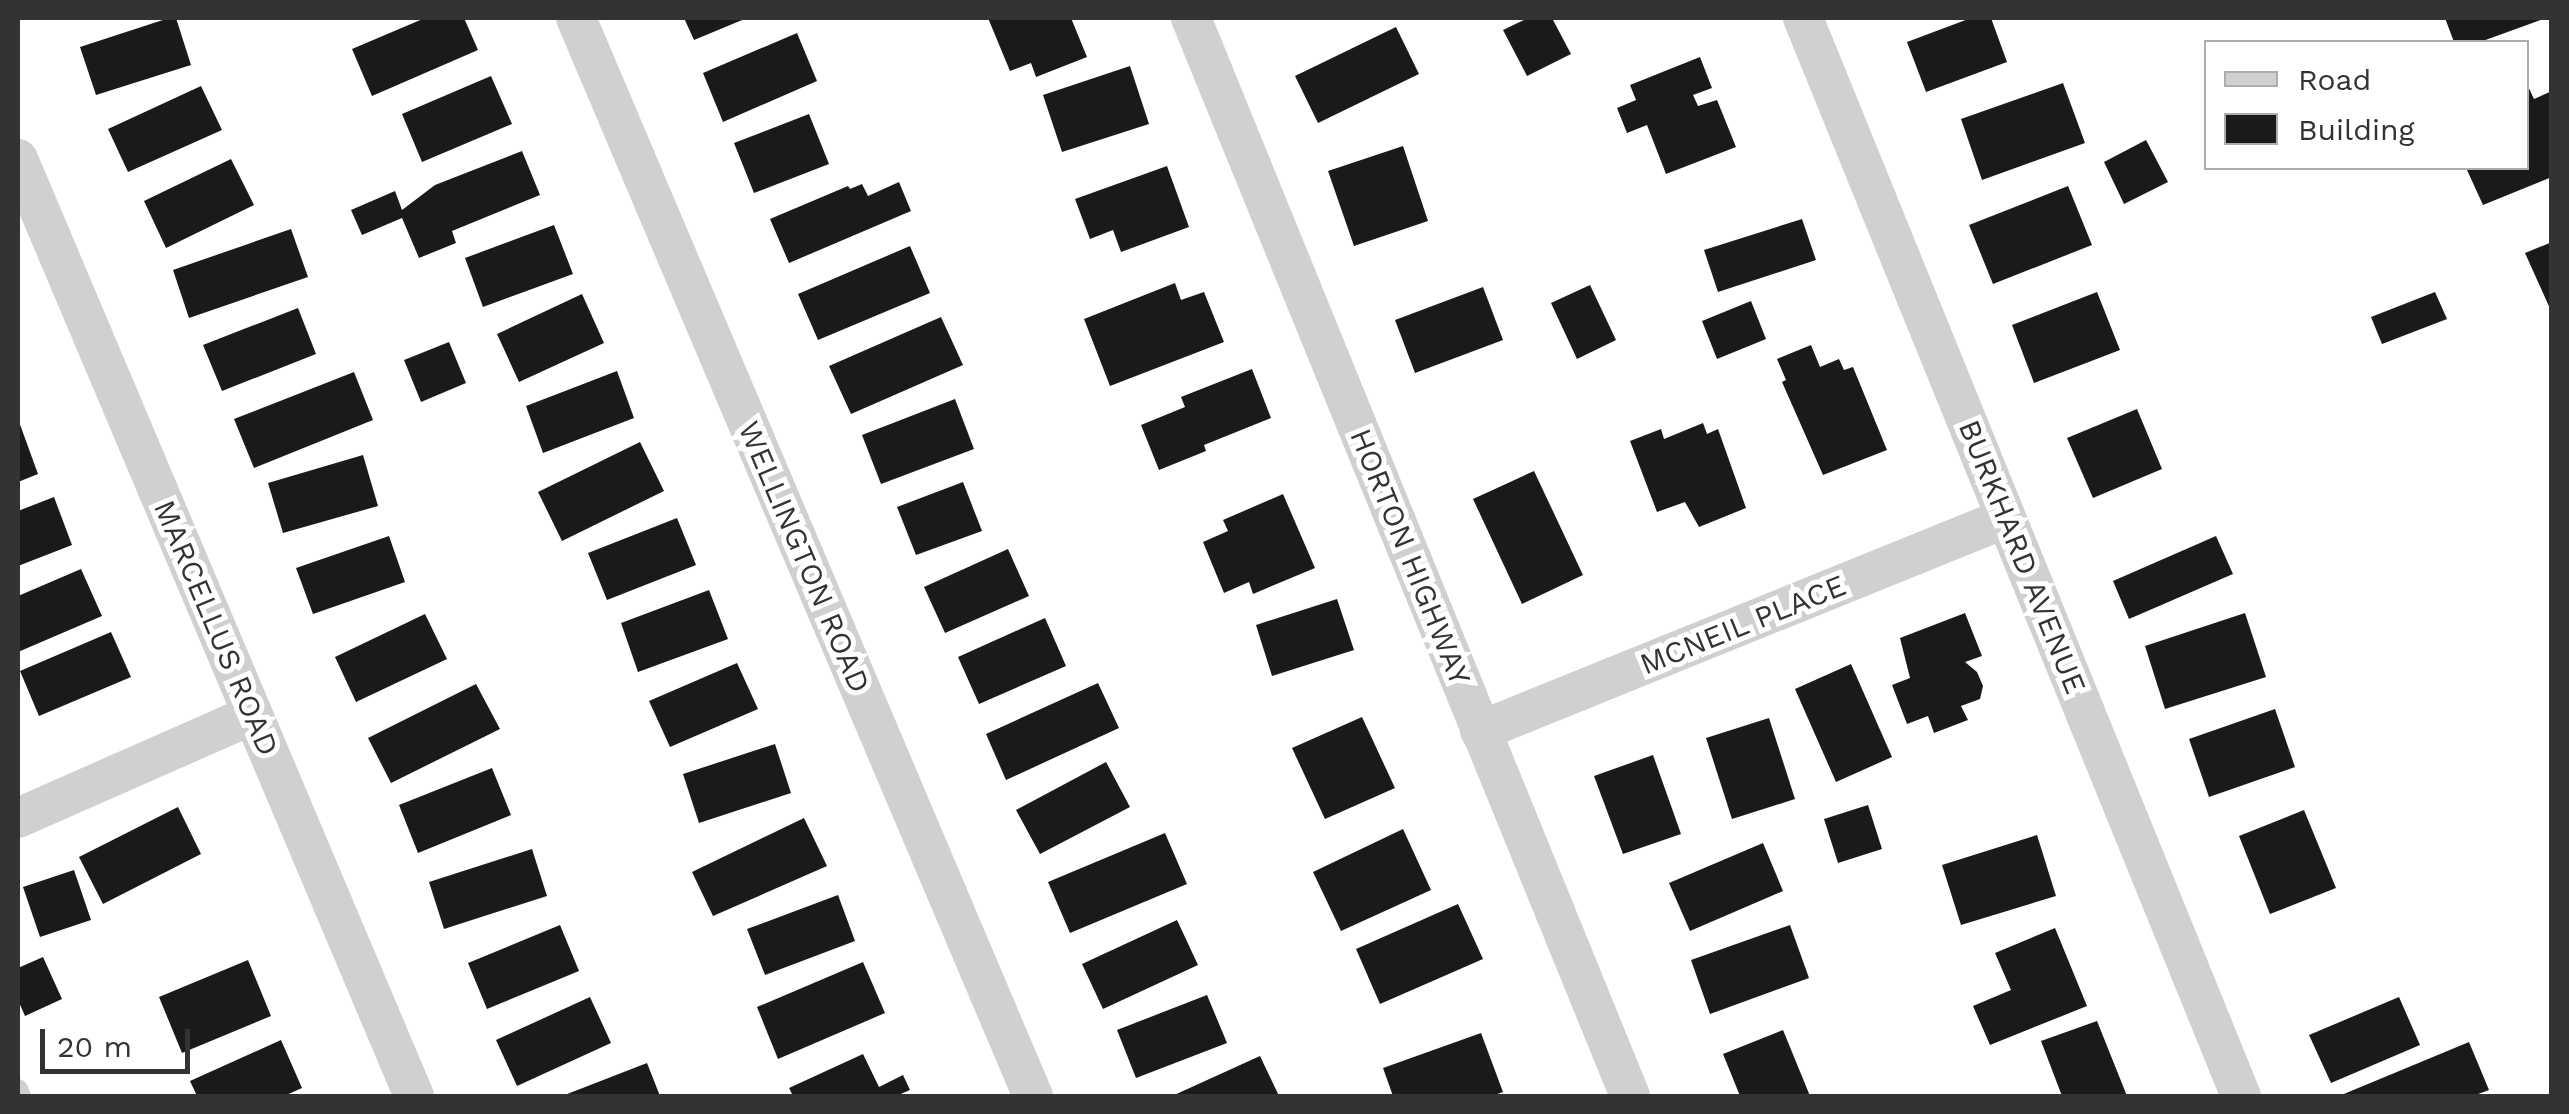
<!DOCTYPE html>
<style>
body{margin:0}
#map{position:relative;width:2569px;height:1114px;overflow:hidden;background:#fff;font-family:"Work Sans",sans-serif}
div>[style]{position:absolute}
.building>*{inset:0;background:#1a1a1a}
.service>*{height:20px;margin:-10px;padding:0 10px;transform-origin:10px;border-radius:10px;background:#d0d0d0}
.minor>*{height:40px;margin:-20px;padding:0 20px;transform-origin:20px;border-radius:20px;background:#d0d0d0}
span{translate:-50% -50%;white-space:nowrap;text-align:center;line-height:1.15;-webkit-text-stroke:10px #fff;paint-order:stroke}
.street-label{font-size:30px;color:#333}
.frame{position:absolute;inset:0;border:20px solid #333;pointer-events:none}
.legend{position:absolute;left:2204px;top:40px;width:325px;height:130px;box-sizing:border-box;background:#fff;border:2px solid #adadad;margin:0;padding:12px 18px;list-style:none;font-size:30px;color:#333}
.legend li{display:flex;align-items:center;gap:20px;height:50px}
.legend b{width:50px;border:2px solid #adadad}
.scale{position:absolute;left:40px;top:1029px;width:150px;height:45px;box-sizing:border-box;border:5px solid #333;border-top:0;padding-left:12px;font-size:30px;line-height:35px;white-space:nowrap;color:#333;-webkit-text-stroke:8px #fff;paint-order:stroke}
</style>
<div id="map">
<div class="building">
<i style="clip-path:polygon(169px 18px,176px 18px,191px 65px,96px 95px,80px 47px)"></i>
<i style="clip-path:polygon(425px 18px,464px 18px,478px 50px,372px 96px,352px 49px)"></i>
<i style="clip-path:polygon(684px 18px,747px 18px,694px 40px)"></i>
<i style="clip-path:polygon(988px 18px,1071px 18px,1087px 57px,1036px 77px,1031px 63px,1010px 71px)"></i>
<i style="clip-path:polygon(1528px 18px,1552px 18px,1571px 54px,1527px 76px,1503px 30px)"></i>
<i style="clip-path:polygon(1971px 18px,1991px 18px,2007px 62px,1926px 92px,1907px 42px)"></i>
<i style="clip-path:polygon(2445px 18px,2546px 18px,2480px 42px,2454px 42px)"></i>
<i style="clip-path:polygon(1396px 27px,1419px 74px,1318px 123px,1295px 76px)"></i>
<i style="clip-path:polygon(797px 33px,817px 81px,723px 122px,703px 73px)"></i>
<i style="clip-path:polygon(1700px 57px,1712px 88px,1693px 95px,1698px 106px,1717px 100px,1736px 147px,1666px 174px,1647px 125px,1627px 133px,1617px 108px,1636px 100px,1630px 85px)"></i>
<i style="clip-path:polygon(1130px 66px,1149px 124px,1062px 152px,1043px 95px)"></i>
<i style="clip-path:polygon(491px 76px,512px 124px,422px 162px,402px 114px)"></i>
<i style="clip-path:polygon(2526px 82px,2534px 99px,2552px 91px,2552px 177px,2483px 205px,2467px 170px,2526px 168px)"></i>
<i style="clip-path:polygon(2063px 83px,2085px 143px,1982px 180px,1961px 119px)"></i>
<i style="clip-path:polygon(201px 86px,222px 130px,128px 172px,108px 129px)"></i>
<i style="clip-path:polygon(809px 114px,829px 164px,754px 193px,734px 143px)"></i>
<i style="clip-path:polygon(2146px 140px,2168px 182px,2124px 204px,2104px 162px)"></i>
<i style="clip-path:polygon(1403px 146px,1428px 221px,1354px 246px,1328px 171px)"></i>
<i style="clip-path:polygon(522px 151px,540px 195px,452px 231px,456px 243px,419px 258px,402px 218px,362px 235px,351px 210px,395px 191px,402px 210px,435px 185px)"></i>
<i style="clip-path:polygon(231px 159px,254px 205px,166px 248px,144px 201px)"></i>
<i style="clip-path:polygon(1167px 166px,1189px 227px,1121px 252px,1113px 230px,1090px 239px,1075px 199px)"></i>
<i style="clip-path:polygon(899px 182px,911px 211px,789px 263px,770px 219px,848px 186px,850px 189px,862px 184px,868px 196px)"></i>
<i style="clip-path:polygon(2068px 186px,2092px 245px,1993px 284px,1969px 225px)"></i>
<i style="clip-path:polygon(1802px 219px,1816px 260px,1718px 292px,1704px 250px)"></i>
<i style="clip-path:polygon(554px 225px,573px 274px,483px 307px,465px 258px)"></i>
<i style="clip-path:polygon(291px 229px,308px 277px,189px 318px,173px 270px)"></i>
<i style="clip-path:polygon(2552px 242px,2552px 313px,2525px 253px)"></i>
<i style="clip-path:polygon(910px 246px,930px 293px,818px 340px,798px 294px)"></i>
<i style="clip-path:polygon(1175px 283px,1181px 300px,1204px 292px,1224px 342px,1110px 386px,1084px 319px)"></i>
<i style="clip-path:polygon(1590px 285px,1616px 340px,1577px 359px,1551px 303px)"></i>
<i style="clip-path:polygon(1483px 287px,1503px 340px,1415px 373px,1395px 320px)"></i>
<i style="clip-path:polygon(2097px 292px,2120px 350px,2034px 383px,2012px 325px)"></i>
<i style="clip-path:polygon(2435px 292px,2447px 319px,2382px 344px,2371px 317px)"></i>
<i style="clip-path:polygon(582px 294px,604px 343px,519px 382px,497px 334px)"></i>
<i style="clip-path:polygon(1751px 301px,1766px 339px,1717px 359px,1702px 321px)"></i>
<i style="clip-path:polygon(298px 308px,316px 354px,222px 391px,203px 345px)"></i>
<i style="clip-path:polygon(941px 317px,963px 365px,851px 414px,829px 366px)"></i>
<i style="clip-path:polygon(449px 342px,466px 383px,421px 402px,404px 360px)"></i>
<i style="clip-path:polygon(1811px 345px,1820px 367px,1839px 359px,1844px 370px,1853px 367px,1887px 450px,1823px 475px,1782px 382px,1786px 380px,1777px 359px)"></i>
<i style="clip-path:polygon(1252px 369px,1271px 418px,1204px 445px,1206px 451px,1159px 470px,1141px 425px,1185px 407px,1181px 397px)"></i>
<i style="clip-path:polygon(617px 371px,634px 418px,543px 453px,526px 406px)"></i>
<i style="clip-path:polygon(354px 372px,373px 420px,254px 468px,234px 419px)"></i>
<i style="clip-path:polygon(955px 399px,974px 449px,881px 484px,862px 435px)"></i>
<i style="clip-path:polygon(2137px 409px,2162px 469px,2093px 498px,2067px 438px)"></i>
<i style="clip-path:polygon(18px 419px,38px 474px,18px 482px)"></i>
<i style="clip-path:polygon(1703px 423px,1707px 434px,1718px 429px,1746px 508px,1699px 527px,1685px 502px,1657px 512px,1630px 441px,1661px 429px,1664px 439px)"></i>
<i style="clip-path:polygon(640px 442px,664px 491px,562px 541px,538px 492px)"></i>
<i style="clip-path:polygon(363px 455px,378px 506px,283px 533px,268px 483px)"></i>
<i style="clip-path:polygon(1534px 471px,1583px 575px,1522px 604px,1473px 499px)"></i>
<i style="clip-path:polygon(963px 482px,982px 531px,916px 555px,897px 507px)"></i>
<i style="clip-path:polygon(1283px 494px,1315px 568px,1253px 594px,1249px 582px,1224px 593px,1203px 542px,1228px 531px,1223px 520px)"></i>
<i style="clip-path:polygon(54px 497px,72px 545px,18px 566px,18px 511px)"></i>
<i style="clip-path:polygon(677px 518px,696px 565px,607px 600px,588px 553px)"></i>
<i style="clip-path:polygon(389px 536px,405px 582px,313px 614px,296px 568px)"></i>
<i style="clip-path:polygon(2216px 536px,2233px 574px,2129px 619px,2113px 581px)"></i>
<i style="clip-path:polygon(1008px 549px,1029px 596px,945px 633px,924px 587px)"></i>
<i style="clip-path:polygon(81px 569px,102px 616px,18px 652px,18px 596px)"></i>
<i style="clip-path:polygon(709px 590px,728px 639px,638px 672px,621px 623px)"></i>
<i style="clip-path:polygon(1337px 599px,1354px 650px,1272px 676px,1256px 625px)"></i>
<i style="clip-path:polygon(1965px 613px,1982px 656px,1965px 662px,1977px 672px,1983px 686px,1980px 699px,1961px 706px,1968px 720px,1934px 733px,1928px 716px,1907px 724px,1892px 685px,1910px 678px,1900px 638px)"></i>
<i style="clip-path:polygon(2245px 613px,2266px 677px,2165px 709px,2145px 646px)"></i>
<i style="clip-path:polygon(425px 614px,447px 659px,356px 702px,335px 657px)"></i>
<i style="clip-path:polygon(1045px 618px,1066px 666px,979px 704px,958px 657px)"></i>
<i style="clip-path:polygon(111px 632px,131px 677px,39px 716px,20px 671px)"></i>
<i style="clip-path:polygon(737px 663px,758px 709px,670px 747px,649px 701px)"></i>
<i style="clip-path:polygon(1851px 664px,1892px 757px,1836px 782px,1795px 689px)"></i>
<i style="clip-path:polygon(1098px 683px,1119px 728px,1006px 780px,986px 734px)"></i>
<i style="clip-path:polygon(476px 684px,500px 729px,391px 783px,368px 738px)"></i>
<i style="clip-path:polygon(2275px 709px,2295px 767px,2209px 797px,2189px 739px)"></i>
<i style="clip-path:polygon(1362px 717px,1395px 788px,1325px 819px,1292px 748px)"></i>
<i style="clip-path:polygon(1769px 718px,1795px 799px,1732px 819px,1706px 738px)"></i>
<i style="clip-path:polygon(775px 744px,791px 793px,699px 823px,683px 774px)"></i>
<i style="clip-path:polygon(1653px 755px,1681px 834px,1623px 854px,1594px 776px)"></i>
<i style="clip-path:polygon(1106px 762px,1130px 807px,1040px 854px,1016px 810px)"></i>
<i style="clip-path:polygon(492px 768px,511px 815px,418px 853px,399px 805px)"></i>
<i style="clip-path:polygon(1868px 805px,1882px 849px,1838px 863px,1824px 819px)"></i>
<i style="clip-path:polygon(178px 807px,201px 854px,103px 904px,79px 857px)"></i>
<i style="clip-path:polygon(2304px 810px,2336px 888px,2270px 914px,2239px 836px)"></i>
<i style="clip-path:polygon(804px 818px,827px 866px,713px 916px,692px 872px)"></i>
<i style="clip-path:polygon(1403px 829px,1431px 890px,1341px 931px,1313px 872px)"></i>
<i style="clip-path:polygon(1165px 833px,1187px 884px,1070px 933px,1048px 882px)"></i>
<i style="clip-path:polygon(2037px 835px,2056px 896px,1961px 925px,1942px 865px)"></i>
<i style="clip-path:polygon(1763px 843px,1783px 891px,1690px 931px,1669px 883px)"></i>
<i style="clip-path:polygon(532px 849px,547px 896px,444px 929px,429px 882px)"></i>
<i style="clip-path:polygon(74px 870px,91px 920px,40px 937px,23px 887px)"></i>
<i style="clip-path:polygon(838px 895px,855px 941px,765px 975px,747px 929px)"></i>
<i style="clip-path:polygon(1458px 904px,1483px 959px,1380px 1004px,1356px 949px)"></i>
<i style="clip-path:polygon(1177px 920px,1198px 965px,1103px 1009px,1082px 964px)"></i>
<i style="clip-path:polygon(560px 925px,579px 971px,487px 1009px,468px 963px)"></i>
<i style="clip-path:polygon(1790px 925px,1809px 978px,1710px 1014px,1691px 960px)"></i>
<i style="clip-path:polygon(2055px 928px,2087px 1006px,1990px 1045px,1973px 1006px,2011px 990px,1995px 953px)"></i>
<i style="clip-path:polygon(43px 957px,62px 999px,25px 1016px,18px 1000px,18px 968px)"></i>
<i style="clip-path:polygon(248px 960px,271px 1016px,182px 1053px,159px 997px)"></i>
<i style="clip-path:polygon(863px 962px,885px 1013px,778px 1059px,757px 1007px)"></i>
<i style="clip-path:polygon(1207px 995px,1227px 1043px,1136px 1078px,1117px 1030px)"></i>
<i style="clip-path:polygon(590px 997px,611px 1043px,517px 1086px,496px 1040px)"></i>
<i style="clip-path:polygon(2399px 997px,2420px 1045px,2331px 1083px,2309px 1035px)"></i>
<i style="clip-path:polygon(2097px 1021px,2127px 1096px,2062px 1096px,2041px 1041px)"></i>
<i style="clip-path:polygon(1783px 1030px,1810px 1096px,1740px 1096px,1723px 1054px)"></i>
<i style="clip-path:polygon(1481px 1033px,1503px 1092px,1492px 1096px,1393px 1096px,1383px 1068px)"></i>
<i style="clip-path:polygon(281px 1040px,302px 1088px,284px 1096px,197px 1096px,190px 1081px)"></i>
<i style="clip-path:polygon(2469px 1042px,2489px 1090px,2473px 1096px,2339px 1096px)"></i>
<i style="clip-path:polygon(863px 1054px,879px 1087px,903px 1075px,910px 1090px,896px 1096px,793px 1096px,789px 1088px)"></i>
<i style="clip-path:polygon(1260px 1056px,1279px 1096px,1172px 1096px)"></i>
<i style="clip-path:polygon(647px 1063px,660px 1096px,562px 1096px)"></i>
</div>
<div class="service">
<i style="left:18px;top:1089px;width:8px;rotate:67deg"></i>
</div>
<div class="minor">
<i style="left:576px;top:18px;width:1171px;rotate:67.03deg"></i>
<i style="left:1191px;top:18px;width:1164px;rotate:67.84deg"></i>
<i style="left:1803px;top:18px;width:1164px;rotate:67.89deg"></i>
<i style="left:18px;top:159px;width:1017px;rotate:67.09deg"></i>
<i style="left:1480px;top:731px;width:567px;rotate:-22.05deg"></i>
<i style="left:18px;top:818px;width:256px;rotate:-23.8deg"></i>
</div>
<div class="street-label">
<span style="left:804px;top:557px;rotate:67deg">WELLINGTON ROAD</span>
<span style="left:1410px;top:557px;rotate:68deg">HORTON HIGHWAY</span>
<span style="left:2022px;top:557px;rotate:68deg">BURKHARD AVENUE</span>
<span style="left:1743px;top:625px;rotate:-22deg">MCNEIL PLACE</span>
<span style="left:216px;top:628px;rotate:67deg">MARCELLUS ROAD</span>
</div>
<div class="frame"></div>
<ul class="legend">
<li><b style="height:12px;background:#d0d0d0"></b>Road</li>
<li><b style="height:28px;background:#1a1a1a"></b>Building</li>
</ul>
<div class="scale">20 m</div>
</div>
